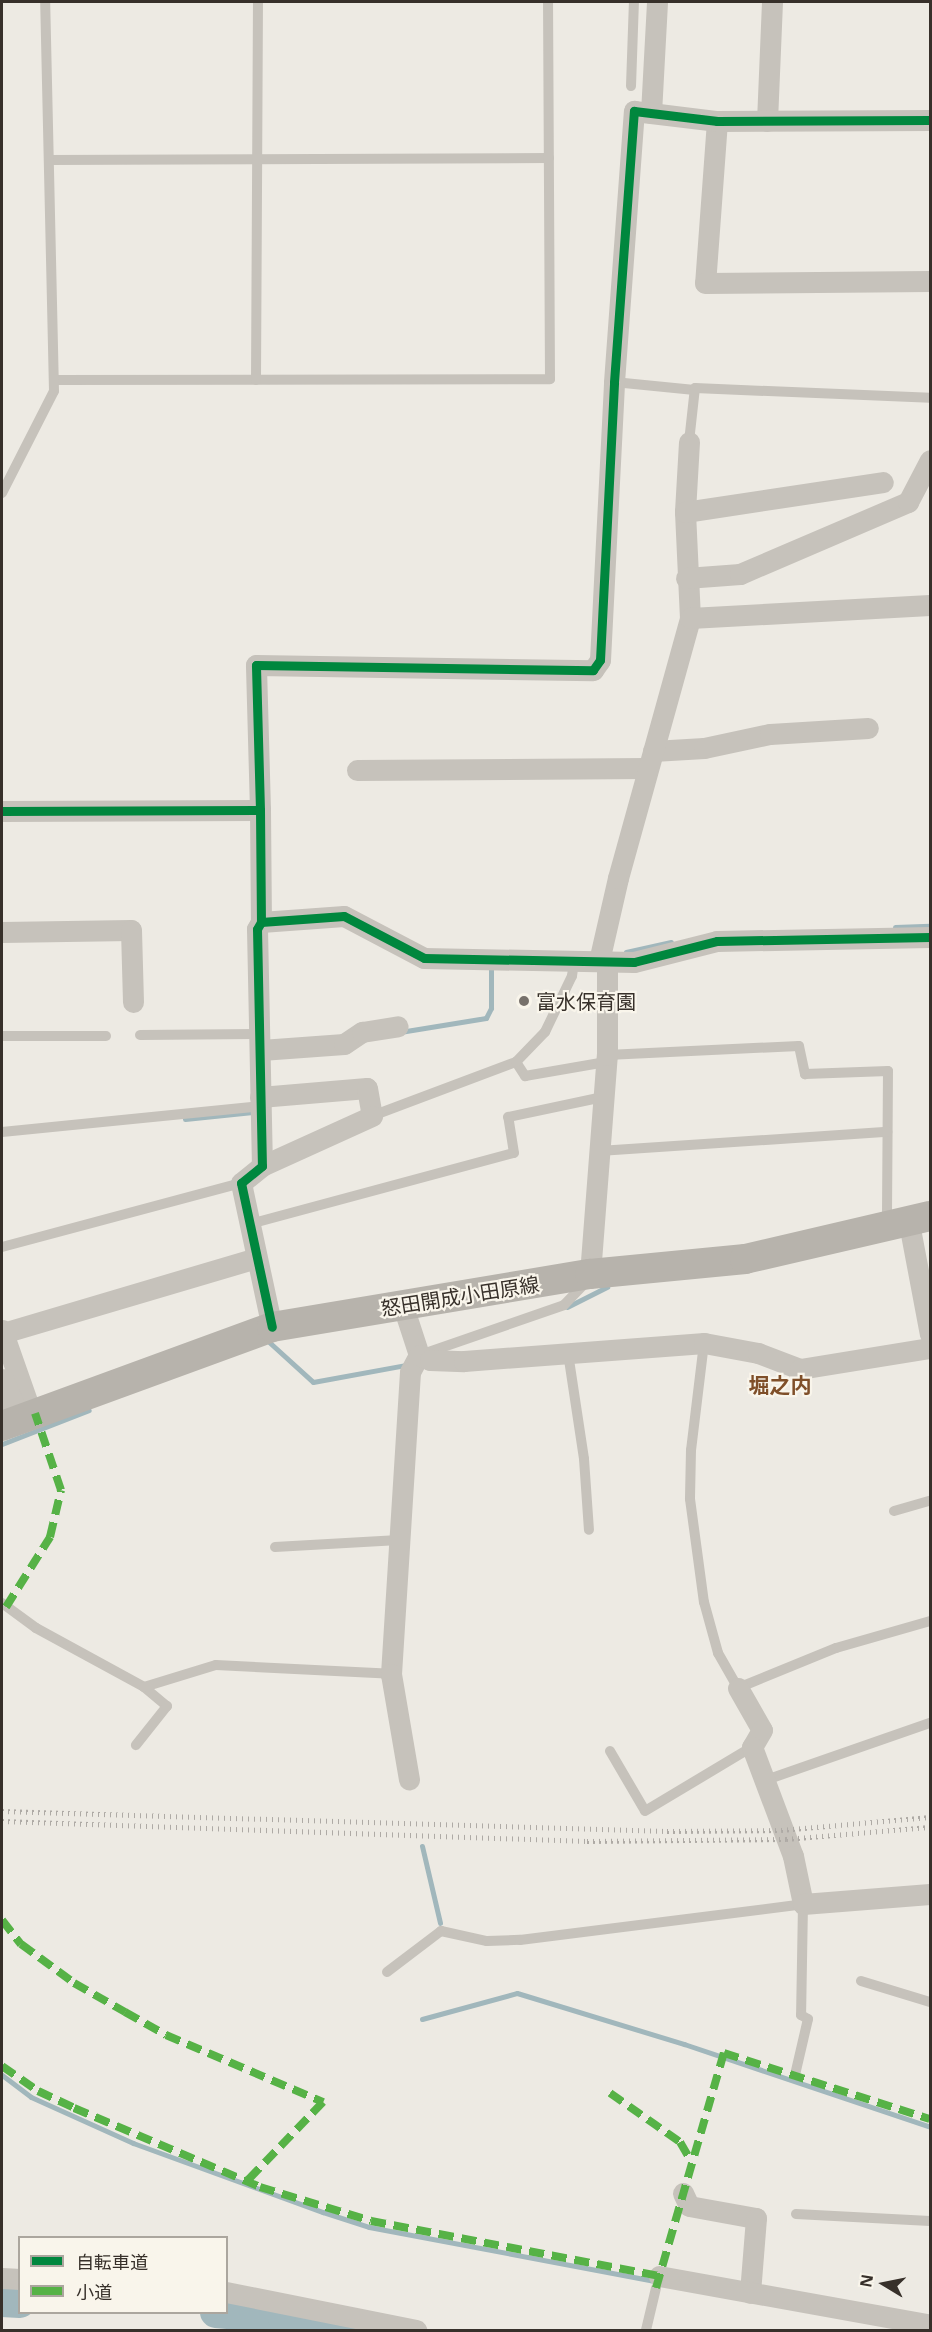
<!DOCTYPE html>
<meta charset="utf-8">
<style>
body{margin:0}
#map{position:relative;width:932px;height:2332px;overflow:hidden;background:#edeae3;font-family:"Open Sans","Noto Sans JP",sans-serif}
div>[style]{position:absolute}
.stream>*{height:5px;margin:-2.5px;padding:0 2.5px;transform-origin:2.5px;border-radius:2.5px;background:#a1b7bc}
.river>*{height:32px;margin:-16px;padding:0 16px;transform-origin:16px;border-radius:16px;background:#a1b7bc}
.service>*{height:10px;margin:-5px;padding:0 5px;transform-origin:5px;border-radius:5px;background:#c6c2bb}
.minor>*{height:21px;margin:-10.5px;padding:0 10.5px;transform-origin:10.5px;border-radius:10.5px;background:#c6c2bb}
.tertiary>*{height:26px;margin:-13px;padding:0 13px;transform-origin:13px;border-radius:13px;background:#c6c2bb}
.secondary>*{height:30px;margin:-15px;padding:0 15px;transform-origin:15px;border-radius:15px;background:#b7b3ac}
.rail>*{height:4.5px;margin-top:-2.25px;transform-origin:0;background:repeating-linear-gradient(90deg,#aeaaa5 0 1.5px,transparent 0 6px)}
.quiet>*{height:8px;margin-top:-4px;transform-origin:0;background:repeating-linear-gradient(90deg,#56b246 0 15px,transparent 0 23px)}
.cycleway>*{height:9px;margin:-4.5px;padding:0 4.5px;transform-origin:4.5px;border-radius:4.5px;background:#00873e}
.dots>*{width:16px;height:16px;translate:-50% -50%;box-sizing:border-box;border:3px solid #f9f5eb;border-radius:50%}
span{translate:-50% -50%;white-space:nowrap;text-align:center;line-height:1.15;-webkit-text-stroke:4.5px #f9f5eb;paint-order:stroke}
.poi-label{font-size:20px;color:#37302a}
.left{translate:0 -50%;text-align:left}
.street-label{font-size:20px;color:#37302a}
.neighbourhood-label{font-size:21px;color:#7f4f29;font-weight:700}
.frame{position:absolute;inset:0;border:3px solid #37302a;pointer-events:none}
.legend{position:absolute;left:18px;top:2236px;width:210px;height:78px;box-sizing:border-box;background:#f9f5eb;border:2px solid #aba69e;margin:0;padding:8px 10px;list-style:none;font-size:18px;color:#37302a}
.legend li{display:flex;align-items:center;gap:12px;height:30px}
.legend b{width:30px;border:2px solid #aba69e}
.north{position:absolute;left:854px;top:2254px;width:60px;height:60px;-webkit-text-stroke:4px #f9f5eb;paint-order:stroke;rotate:280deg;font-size:16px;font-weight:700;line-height:24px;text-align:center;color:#37302a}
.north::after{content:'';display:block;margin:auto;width:21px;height:27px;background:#37302a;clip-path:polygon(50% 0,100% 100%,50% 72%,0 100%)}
</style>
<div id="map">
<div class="stream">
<i style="left:895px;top:927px;width:35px;rotate:-2deg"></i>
<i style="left:626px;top:952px;width:46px;rotate:-12.5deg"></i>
<i style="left:400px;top:1032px;width:87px;rotate:-9.2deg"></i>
<i style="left:486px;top:1018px;width:11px;rotate:-63deg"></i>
<i style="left:491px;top:1008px;width:45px;rotate:-90deg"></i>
<i style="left:185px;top:1119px;width:68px;rotate:-5.9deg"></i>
<i style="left:567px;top:1307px;width:45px;rotate:-26.6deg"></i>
<i style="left:269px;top:1342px;width:59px;rotate:42.3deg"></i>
<i style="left:313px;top:1382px;width:95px;rotate:-10.4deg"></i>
<i style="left:2px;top:1444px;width:93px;rotate:-21.3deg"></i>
<i style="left:422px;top:1846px;width:79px;rotate:76.8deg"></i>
<i style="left:422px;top:2019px;width:98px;rotate:-15.3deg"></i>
<i style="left:517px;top:1993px;width:175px;rotate:17deg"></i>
<i style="left:684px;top:2044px;width:260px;rotate:18.6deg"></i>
<i style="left:2px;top:2075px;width:36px;rotate:37deg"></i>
<i style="left:31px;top:2097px;width:112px;rotate:24.3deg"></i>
<i style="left:133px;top:2143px;width:202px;rotate:20deg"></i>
<i style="left:323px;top:2212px;width:48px;rotate:18.1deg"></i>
<i style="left:369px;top:2227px;width:292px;rotate:10.7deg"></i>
</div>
<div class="river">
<i style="left:2px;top:2301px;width:18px;rotate:3deg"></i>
<i style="left:216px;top:2312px;width:68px;rotate:5deg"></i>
<i style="left:284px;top:2318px;width:58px;rotate:11.9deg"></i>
</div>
<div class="service">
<i style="left:631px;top:86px;width:84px;rotate:-88deg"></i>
<i style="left:49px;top:160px;width:500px;rotate:-0.23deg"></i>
<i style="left:54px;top:380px;width:496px;rotate:-0.1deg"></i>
<i style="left:550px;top:379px;width:377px;rotate:-90.3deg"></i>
<i style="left:256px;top:380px;width:378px;rotate:-89.7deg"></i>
<i style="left:614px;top:382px;width:81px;rotate:5.6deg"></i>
<i style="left:689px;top:442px;width:54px;rotate:-83.7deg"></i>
<i style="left:695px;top:388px;width:235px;rotate:2.4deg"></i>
<i style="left:2px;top:493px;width:114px;rotate:-63deg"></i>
<i style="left:54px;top:391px;width:389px;rotate:-91.3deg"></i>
<i style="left:140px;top:1035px;width:121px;rotate:-0.5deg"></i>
<i style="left:2px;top:1036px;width:104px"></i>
<i style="left:607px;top:1055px;width:192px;rotate:-2.7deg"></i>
<i style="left:799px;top:1046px;width:29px;rotate:78deg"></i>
<i style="left:805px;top:1074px;width:83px;rotate:-2.1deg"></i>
<i style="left:888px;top:1071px;width:153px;rotate:90.4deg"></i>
<i style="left:516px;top:1062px;width:17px;rotate:57deg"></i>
<i style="left:525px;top:1076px;width:82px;rotate:-9.8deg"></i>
<i style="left:372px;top:1116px;width:154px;rotate:-20.6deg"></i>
<i style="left:516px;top:1062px;width:42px;rotate:-46deg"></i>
<i style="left:545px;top:1032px;width:62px;rotate:-64.3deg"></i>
<i style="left:572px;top:976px;width:15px;rotate:-82deg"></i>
<i style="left:2px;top:1132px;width:260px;rotate:-5.7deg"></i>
<i style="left:599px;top:1151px;width:289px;rotate:-3.8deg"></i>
<i style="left:250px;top:1224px;width:273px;rotate:-15.1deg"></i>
<i style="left:514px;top:1153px;width:36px;rotate:-99deg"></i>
<i style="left:508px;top:1117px;width:97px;rotate:-11.9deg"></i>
<i style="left:2px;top:1247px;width:247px;rotate:-15deg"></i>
<i style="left:704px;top:1343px;width:108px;rotate:96.9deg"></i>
<i style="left:691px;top:1450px;width:49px;rotate:91.2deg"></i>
<i style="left:690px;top:1499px;width:104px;rotate:82.3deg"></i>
<i style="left:704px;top:1602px;width:53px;rotate:74.6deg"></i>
<i style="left:718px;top:1653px;width:40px;rotate:60.3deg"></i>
<i style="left:738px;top:1688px;width:106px;rotate:-22.2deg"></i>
<i style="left:836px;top:1648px;width:98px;rotate:-16deg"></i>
<i style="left:568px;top:1353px;width:107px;rotate:81.4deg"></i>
<i style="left:584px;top:1459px;width:71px;rotate:86deg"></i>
<i style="left:420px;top:1355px;width:152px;rotate:-19.1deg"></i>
<i style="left:564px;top:1305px;width:35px;rotate:-46deg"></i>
<i style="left:894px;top:1511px;width:37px;rotate:-16deg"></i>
<i style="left:275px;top:1547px;width:124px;rotate:-3.2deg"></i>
<i style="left:2px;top:1603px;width:42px;rotate:36.3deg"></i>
<i style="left:36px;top:1628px;width:123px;rotate:28.6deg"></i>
<i style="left:144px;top:1687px;width:30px;rotate:40deg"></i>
<i style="left:167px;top:1706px;width:50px;rotate:128.5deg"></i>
<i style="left:144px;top:1687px;width:75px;rotate:-17deg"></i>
<i style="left:216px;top:1665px;width:175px;rotate:2.9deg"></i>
<i style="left:610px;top:1751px;width:69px;rotate:59.7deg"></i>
<i style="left:645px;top:1811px;width:125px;rotate:-30.9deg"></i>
<i style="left:766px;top:1780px;width:174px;rotate:-19.2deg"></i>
<i style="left:387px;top:1972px;width:68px;rotate:-37.2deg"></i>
<i style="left:441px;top:1931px;width:47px;rotate:12.3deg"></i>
<i style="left:487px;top:1941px;width:33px;rotate:-2deg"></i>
<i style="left:520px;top:1940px;width:285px;rotate:-7.2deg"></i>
<i style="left:803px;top:1904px;width:111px;rotate:91deg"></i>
<i style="left:801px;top:2015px;width:8px;rotate:30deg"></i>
<i style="left:808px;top:2019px;width:57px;rotate:103.1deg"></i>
<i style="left:861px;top:1981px;width:72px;rotate:16.9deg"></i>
<i style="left:796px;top:2214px;width:134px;rotate:3deg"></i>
<i style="left:646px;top:2330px;width:43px;rotate:-76.6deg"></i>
</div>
<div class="minor">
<i style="left:651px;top:113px;width:111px;rotate:-86.9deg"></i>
<i style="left:717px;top:121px;width:162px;rotate:94.2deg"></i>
<i style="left:705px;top:283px;width:225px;rotate:-0.5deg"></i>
<i style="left:767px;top:121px;width:119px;rotate:-87.6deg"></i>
<i style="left:689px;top:442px;width:70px;rotate:93.3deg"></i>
<i style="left:685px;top:512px;width:106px;rotate:87.3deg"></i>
<i style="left:685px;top:512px;width:200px;rotate:-8.6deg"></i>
<i style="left:686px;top:578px;width:54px;rotate:-4.2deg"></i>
<i style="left:740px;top:574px;width:183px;rotate:-23.2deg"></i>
<i style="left:908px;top:502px;width:47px;rotate:-62.4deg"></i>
<i style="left:653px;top:751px;width:51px;rotate:-3.4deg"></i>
<i style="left:704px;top:748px;width:67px;rotate:-12deg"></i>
<i style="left:770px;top:734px;width:98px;rotate:-3.5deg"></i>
<i style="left:357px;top:770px;width:290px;rotate:-0.4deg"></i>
<i style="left:260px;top:810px;width:145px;rotate:-91.6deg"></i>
<i style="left:256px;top:665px;width:337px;rotate:0.9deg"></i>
<i style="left:593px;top:670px;width:12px;rotate:-55deg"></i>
<i style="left:600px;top:660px;width:278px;rotate:-87.1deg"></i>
<i style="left:614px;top:382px;width:272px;rotate:-85.8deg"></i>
<i style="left:634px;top:111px;width:84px;rotate:6.9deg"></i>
<i style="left:717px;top:121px;width:213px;rotate:-0.3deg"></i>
<i style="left:2px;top:811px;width:258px;rotate:-0.2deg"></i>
<i style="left:260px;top:810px;width:112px;rotate:89.5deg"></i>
<i style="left:261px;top:922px;width:8px;rotate:120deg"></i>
<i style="left:257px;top:929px;width:237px;rotate:88.8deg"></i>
<i style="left:262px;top:1166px;width:27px;rotate:141deg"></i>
<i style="left:241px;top:1183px;width:147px;rotate:77.9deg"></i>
<i style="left:261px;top:922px;width:83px;rotate:-4.1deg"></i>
<i style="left:344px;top:916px;width:90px;rotate:27.7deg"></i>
<i style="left:424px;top:958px;width:210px;rotate:1.1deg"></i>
<i style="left:634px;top:962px;width:86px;rotate:-14.2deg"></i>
<i style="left:717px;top:941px;width:213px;rotate:-1.1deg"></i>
<i style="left:2px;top:932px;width:129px;rotate:-0.9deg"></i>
<i style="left:131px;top:930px;width:72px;rotate:88.4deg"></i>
<i style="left:599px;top:961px;width:85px;rotate:-77.1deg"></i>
<i style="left:618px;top:878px;width:270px;rotate:-74.5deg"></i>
<i style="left:690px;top:618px;width:240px;rotate:-3.1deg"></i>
<i style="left:261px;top:1050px;width:83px;rotate:-4.1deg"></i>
<i style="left:344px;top:1044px;width:22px;rotate:-34deg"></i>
<i style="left:362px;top:1032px;width:36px;rotate:-9deg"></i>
<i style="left:260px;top:1097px;width:107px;rotate:-4.8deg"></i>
<i style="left:367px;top:1088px;width:28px;rotate:80deg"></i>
<i style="left:372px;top:1116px;width:121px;rotate:155.6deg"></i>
<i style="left:908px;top:1218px;width:118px;rotate:79.3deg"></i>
<i style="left:590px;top:1274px;width:220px;rotate:-85.6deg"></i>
<i style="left:607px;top:1055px;width:94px;rotate:-90deg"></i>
<i style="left:403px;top:1306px;width:52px;rotate:71.9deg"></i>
<i style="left:419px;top:1355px;width:19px;rotate:118deg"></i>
<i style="left:410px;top:1372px;width:303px;rotate:93.6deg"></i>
<i style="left:391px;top:1674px;width:107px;rotate:80.3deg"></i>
<i style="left:2px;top:1330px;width:90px;rotate:70.6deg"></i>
<i style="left:3px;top:1333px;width:264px;rotate:-16.5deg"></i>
<i style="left:419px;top:1355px;width:12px;rotate:24deg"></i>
<i style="left:430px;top:1360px;width:34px;rotate:2deg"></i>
<i style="left:464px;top:1361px;width:241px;rotate:-4.3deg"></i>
<i style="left:704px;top:1343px;width:55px;rotate:10.5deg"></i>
<i style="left:758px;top:1353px;width:45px;rotate:20.9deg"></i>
<i style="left:800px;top:1369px;width:132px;rotate:-9.2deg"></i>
<i style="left:738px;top:1688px;width:48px;rotate:60.3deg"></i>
<i style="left:762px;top:1730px;width:20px;rotate:120deg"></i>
<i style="left:752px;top:1747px;width:116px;rotate:69.4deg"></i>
<i style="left:793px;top:1856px;width:49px;rotate:78.2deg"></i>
<i style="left:803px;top:1904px;width:127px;rotate:-4.5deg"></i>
<i style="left:683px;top:2193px;width:14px;rotate:65deg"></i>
<i style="left:689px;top:2206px;width:68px;rotate:10.2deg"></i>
<i style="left:756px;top:2218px;width:75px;rotate:94.6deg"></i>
<i style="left:659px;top:2276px;width:275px;rotate:10.2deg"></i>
<i style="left:2px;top:2278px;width:18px;rotate:3deg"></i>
<i style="left:226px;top:2292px;width:194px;rotate:11.3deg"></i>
</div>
<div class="tertiary">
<i style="left:2px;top:1382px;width:41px;rotate:67.2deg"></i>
</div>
<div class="secondary">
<i style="left:2px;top:1426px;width:288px;rotate:-20.1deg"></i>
<i style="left:272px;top:1327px;width:322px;rotate:-9.5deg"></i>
<i style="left:590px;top:1274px;width:156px;rotate:-5.5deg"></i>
<i style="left:745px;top:1259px;width:190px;rotate:-13.1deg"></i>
</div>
<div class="rail">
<i style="left:2px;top:1811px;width:665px;rotate:1.72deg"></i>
<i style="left:667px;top:1831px;width:114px;rotate:-0.5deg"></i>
<i style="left:781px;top:1830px;width:150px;rotate:-5deg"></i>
<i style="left:2px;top:1821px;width:585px;rotate:1.96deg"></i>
<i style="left:587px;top:1841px;width:199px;rotate:-0.6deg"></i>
<i style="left:786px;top:1839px;width:144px;rotate:-4.8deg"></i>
</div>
<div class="quiet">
<i style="left:6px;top:1607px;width:83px;rotate:-57.8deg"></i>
<i style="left:50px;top:1537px;width:48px;rotate:-76.8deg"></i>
<i style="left:61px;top:1490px;width:81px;rotate:-108.7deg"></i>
<i style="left:2px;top:1920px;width:31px;rotate:52deg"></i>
<i style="left:21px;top:1944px;width:66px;rotate:36.3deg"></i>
<i style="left:74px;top:1983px;width:59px;rotate:29.6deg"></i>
<i style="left:125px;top:2012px;width:47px;rotate:29.3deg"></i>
<i style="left:166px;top:2035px;width:171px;rotate:23.1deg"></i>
<i style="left:323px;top:2102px;width:110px;rotate:133.9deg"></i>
<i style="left:2px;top:2066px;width:44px;rotate:34.8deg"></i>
<i style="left:38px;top:2091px;width:40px;rotate:25deg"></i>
<i style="left:74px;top:2108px;width:202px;rotate:23deg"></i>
<i style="left:260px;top:2187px;width:116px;rotate:17deg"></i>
<i style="left:371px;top:2221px;width:293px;rotate:10.8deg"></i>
<i style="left:610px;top:2093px;width:85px;rotate:35deg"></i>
<i style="left:680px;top:2142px;width:22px;rotate:60deg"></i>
<i style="left:656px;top:2288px;width:245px;rotate:-73.9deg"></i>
<i style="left:724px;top:2053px;width:216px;rotate:17.8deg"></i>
</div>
<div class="cycleway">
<i style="left:260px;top:810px;width:145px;rotate:-91.6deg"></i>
<i style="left:256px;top:665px;width:337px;rotate:0.9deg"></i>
<i style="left:593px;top:670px;width:12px;rotate:-55deg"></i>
<i style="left:600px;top:660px;width:278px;rotate:-87.1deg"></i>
<i style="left:614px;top:382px;width:272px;rotate:-85.8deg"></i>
<i style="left:634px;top:111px;width:84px;rotate:6.9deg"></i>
<i style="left:717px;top:121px;width:213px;rotate:-0.3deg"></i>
<i style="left:2px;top:811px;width:258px;rotate:-0.2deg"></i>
<i style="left:260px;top:810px;width:112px;rotate:89.5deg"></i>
<i style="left:261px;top:922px;width:8px;rotate:120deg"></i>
<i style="left:257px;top:929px;width:237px;rotate:88.8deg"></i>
<i style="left:262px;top:1166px;width:27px;rotate:141deg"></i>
<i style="left:241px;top:1183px;width:147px;rotate:77.9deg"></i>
<i style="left:261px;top:922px;width:83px;rotate:-4.1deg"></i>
<i style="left:344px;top:916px;width:90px;rotate:27.7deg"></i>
<i style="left:424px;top:958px;width:210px;rotate:1.1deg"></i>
<i style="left:634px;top:962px;width:86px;rotate:-14.2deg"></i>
<i style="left:717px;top:941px;width:213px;rotate:-1.1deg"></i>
</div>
<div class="dots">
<i style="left:524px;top:1001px;background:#77716b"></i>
</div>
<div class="poi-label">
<span class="left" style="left:536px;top:1001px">富水保育園</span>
</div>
<div class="street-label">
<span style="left:460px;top:1296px;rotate:-9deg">怒田開成小田原線</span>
</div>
<div class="neighbourhood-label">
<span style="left:780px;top:1385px">堀之内</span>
</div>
<div class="frame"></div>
<ul class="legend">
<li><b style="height:8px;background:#00873e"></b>自転車道</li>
<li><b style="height:8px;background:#56b246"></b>小道</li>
</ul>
<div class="north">N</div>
</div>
